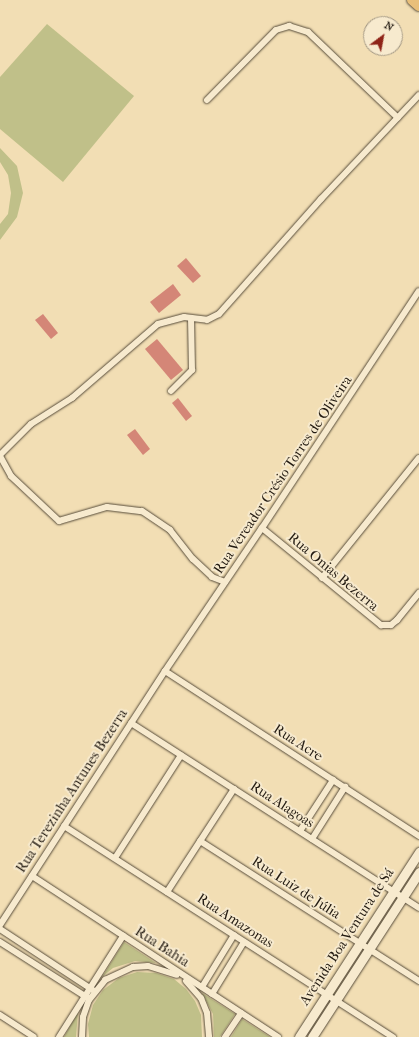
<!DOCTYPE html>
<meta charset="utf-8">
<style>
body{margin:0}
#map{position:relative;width:419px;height:1037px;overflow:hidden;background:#f2deb4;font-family:"IM FELL French Canon",serif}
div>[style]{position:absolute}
.green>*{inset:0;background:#c0c089}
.building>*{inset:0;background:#d48677}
.roads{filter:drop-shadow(0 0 1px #574c3a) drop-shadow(0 0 1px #574c3a)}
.street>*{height:6px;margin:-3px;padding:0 3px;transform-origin:3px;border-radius:3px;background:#f7eace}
.secondary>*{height:9px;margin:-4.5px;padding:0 4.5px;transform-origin:4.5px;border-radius:4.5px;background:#f7eace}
.primary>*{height:10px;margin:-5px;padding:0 5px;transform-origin:5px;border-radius:5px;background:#e9bf7a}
span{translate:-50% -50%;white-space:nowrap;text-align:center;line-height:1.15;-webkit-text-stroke:4px #f7eace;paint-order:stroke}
.street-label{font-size:14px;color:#231b12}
.north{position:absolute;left:363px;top:16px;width:40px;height:40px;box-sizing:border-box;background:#f7eace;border:1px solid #a29783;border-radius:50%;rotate:32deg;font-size:11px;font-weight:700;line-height:16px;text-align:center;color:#231b12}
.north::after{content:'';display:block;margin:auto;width:14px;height:18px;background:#8f2418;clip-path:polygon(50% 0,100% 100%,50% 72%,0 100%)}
</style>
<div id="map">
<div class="green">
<i style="clip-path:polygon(47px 24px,134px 96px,63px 182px,0 129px,0 77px)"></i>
<i style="clip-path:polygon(0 148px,17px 166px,23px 193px,17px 217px,0 240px,0 224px,8px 214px,11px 193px,8px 175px,0 162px)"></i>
<i style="clip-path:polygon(124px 942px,156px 963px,135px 961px,113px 968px,102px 977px)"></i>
<i style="clip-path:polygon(137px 972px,156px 973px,174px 979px,186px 989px,195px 1001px,201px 1015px,202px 1037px,89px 1037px,88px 1024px,93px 1005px,103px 990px,119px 978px)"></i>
<i style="clip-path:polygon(202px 993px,235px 1014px,220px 1037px,214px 1037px,213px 1014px)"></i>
<i style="clip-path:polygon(78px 1012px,76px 1037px,64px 1037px)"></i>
<i style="clip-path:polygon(242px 1019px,270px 1037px,231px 1037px)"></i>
</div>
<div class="building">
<i style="clip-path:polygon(186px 258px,201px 276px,193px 283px,177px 266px)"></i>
<i style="clip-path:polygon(173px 284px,181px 295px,159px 313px,150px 302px)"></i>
<i style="clip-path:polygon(43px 314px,58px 333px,51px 339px,35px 320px)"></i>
<i style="clip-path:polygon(157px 339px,183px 370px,171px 380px,145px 349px)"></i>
<i style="clip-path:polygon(178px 398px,192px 416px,186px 421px,172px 403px)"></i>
<i style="clip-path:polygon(135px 429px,150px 449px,143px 455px,127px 435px)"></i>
</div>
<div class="roads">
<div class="street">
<i style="left:207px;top:100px;width:98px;rotate:-45.4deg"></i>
<i style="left:276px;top:30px;width:14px;rotate:-17deg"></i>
<i style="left:289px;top:26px;width:20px;rotate:18deg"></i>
<i style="left:308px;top:32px;width:124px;rotate:43.7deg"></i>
<i style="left:171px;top:391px;width:30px;rotate:-45deg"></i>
<i style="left:192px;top:370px;width:52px;rotate:-91.1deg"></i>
<i style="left:0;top:455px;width:44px;rotate:-45deg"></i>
<i style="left:31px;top:424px;width:49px;rotate:-32.4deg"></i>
<i style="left:72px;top:398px;width:113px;rotate:-40.7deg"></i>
<i style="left:158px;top:324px;width:27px;rotate:-15deg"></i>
<i style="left:184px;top:317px;width:23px;rotate:7deg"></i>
<i style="left:207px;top:320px;width:13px;rotate:-27deg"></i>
<i style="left:219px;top:314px;width:154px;rotate:-48.4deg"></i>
<i style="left:321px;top:199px;width:143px;rotate:-46.7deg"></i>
<i style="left:0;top:456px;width:23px;rotate:61deg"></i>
<i style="left:11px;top:476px;width:66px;rotate:43.2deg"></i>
<i style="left:59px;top:521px;width:50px;rotate:-16.3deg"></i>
<i style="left:107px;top:507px;width:35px;rotate:7deg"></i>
<i style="left:142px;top:511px;width:34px;rotate:34deg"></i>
<i style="left:170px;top:530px;width:37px;rotate:52deg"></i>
<i style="left:193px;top:559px;width:26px;rotate:43deg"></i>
<i style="left:212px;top:577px;width:14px;rotate:21deg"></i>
<i style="left:262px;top:528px;width:154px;rotate:39.2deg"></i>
<i style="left:381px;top:625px;width:10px"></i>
<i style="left:391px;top:625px;width:8px;rotate:-40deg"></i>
<i style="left:397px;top:620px;width:35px;rotate:-51deg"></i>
<i style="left:322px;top:578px;width:154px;rotate:-51.1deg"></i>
<i style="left:165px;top:671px;width:303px;rotate:33deg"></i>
<i style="left:131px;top:723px;width:342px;rotate:32.7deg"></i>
<i style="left:64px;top:826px;width:391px;rotate:32.7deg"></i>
<i style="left:300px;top:831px;width:61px;rotate:-57.1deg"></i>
<i style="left:312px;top:839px;width:62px;rotate:-57.6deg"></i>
<i style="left:200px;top:841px;width:260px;rotate:32.6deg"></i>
<i style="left:115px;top:858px;width:122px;rotate:-57.3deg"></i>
<i style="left:32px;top:876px;width:294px;rotate:33.2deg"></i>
<i style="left:167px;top:892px;width:123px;rotate:-57deg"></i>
<i style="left:0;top:925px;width:303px;rotate:-57deg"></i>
<i style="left:165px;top:671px;width:173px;rotate:-55.9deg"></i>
<i style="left:262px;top:528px;width:284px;rotate:-56.5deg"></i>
<i style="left:0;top:929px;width:111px;rotate:33.3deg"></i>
<i style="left:0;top:942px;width:104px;rotate:32.5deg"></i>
<i style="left:186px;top:981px;width:23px;rotate:49deg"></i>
<i style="left:201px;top:998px;width:16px;rotate:68deg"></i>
<i style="left:207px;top:1013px;width:24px;rotate:85deg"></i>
<i style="left:202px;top:987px;width:61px;rotate:-58.4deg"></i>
<i style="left:212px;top:994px;width:61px;rotate:-58.4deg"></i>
<i style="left:0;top:1015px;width:40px;rotate:32.9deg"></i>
<i style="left:59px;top:1037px;width:120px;rotate:-57.6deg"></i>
<i style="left:82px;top:1037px;width:20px;rotate:-87deg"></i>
<i style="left:83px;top:1017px;width:18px;rotate:-71deg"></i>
<i style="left:89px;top:1000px;width:26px;rotate:-51deg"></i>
<i style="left:105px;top:980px;width:31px;rotate:-25deg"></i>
<i style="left:133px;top:967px;width:15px;rotate:-4deg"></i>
<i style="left:148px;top:966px;width:30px;rotate:17deg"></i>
<i style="left:225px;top:1037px;width:29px;rotate:-56deg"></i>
</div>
<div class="secondary">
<i style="left:299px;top:1037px;width:221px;rotate:-57deg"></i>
<i style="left:312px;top:1037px;width:197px;rotate:-57deg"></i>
</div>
<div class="primary">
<i style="left:412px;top:0;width:9px;rotate:41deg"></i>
</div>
</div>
<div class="street-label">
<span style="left:283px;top:475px;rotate:-56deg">Rua Vereador Crésio Torres de Oliveira</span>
<span style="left:333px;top:572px;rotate:40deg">Rua Onias Bezerra</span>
<span style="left:298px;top:743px;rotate:33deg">Rua Acre</span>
<span style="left:72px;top:791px;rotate:-57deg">Rua Terezinha Antunes Bezerra</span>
<span style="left:282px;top:805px;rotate:33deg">Rua Alagoas</span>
<span style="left:296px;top:888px;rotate:33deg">Rua Luiz de Júlia</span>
<span style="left:235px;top:921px;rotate:33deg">Rua Amazonas</span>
<span style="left:347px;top:937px;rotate:-57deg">Avenida Boa Ventura de Sá</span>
<span style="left:162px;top:947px;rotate:33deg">Rua Bahia</span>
</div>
<div class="north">N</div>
</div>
